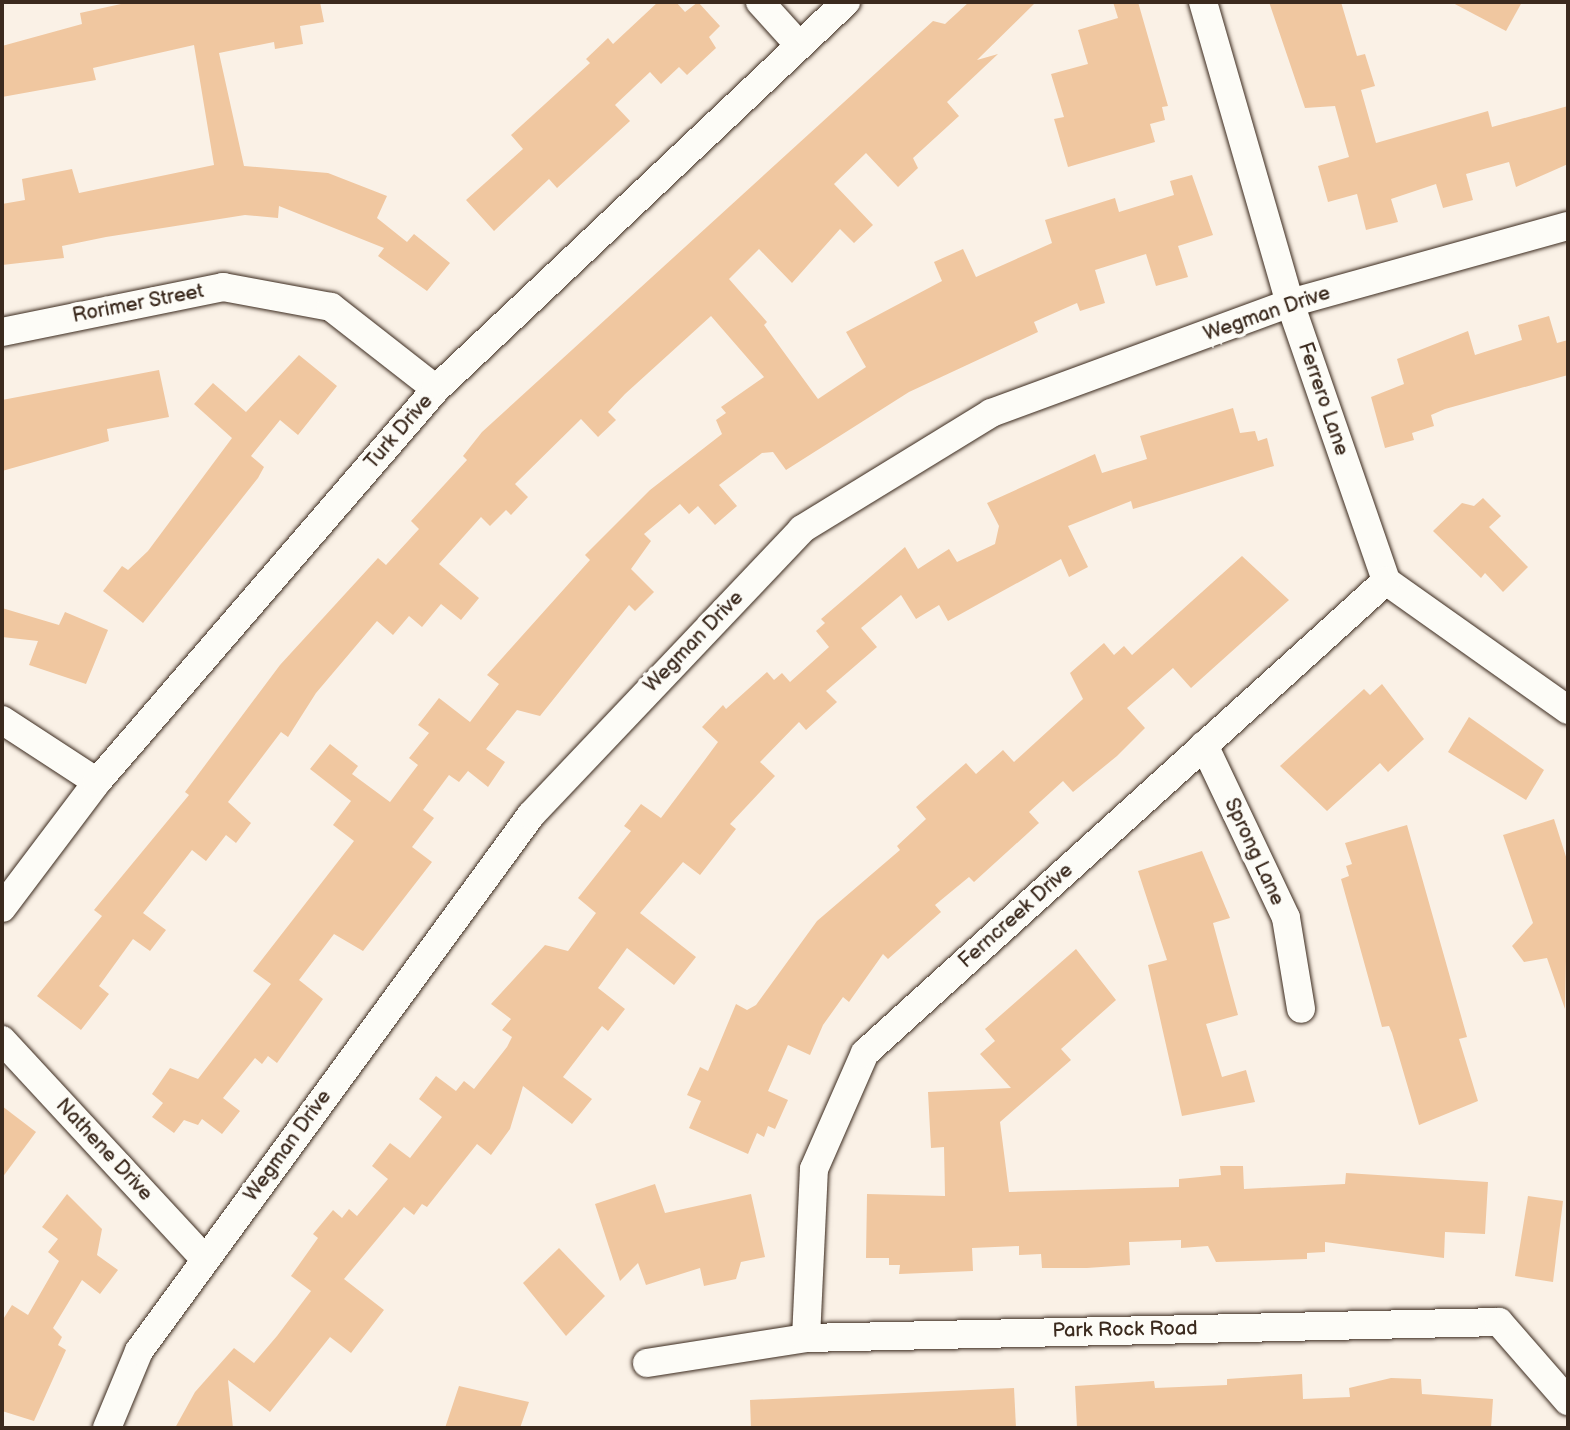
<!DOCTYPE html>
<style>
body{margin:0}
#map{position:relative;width:1570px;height:1430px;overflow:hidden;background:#faf1e6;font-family:"Balsamiq Sans",sans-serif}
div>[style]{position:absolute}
.building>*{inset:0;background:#f0c7a0}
.roads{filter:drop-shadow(0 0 2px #3b2a1e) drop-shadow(0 0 2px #3b2a1e)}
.street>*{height:28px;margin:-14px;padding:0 14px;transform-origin:14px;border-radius:14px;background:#fdfcf7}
span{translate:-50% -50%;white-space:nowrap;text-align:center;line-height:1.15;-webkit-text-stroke:8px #fdfcf7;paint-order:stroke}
.street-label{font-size:20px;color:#3b2a1e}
.frame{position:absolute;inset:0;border:4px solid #3b2a1e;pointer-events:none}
</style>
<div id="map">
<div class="building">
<i style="clip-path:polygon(130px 2px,320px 2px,324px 22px,300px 26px,303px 44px,275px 49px,274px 42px,219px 53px,244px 166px,328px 173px,387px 196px,377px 218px,407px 242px,414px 234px,450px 263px,427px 291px,378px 256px,384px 248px,279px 206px,278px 218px,245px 215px,106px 237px,62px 246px,64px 258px,2px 265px,2px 204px,25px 200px,22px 179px,72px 169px,79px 193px,214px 165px,194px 45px,93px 68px,96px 80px,2px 97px,2px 46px,82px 24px,80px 13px)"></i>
<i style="clip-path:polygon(658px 2px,676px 2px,685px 12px,698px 2px,720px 26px,709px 37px,716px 48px,687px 75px,679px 67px,661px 84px,650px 72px,615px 105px,630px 121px,557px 188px,549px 179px,494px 231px,466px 200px,523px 149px,511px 135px,590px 63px,586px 59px,608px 38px,613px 44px)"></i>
<i style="clip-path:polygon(969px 2px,1036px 2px,977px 60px,998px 54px,947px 102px,959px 116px,913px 158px,918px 168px,898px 187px,866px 153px,834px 184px,873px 225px,854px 243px,840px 229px,792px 283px,759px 249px,729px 279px,767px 322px,764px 325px,818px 399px,866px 367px,846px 332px,942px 281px,934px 262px,963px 249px,976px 277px,1052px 243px,1045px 220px,1115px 198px,1119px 212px,1174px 195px,1170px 181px,1192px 175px,1213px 235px,1178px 246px,1188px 277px,1156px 286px,1146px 254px,1095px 270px,1105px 303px,1080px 311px,1077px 303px,1034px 322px,1038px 332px,909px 392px,786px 470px,773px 452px,762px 453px,719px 485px,737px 506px,715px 525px,698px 506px,689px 514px,680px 504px,644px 534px,651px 541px,631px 569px,654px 592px,635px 611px,629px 605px,540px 716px,517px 710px,486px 749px,505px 762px,488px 787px,468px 771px,459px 782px,449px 775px,423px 810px,434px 818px,412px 847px,432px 862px,363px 951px,334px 934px,299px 980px,323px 999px,277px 1063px,268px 1056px,262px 1064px,255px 1058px,223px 1098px,240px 1111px,222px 1134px,202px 1119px,198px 1125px,184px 1120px,174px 1133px,152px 1117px,163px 1103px,152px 1094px,170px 1068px,198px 1079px,271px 984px,253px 971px,354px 841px,333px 825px,351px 801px,310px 769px,330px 744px,358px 766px,352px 774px,390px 802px,418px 765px,409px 758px,429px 733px,418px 725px,439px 698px,470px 722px,499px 684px,487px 675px,590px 560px,585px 555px,650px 490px,722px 434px,716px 420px,726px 413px,721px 407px,764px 377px,711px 316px,625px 394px,608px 412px,616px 420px,598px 437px,581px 419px,515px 484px,528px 497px,511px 515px,506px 510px,490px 526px,481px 517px,439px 564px,479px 598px,461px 620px,441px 604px,422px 627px,409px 616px,393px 635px,377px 621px,316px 693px,288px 737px,281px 732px,228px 802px,251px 823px,236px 843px,226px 835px,206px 861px,192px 850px,143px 913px,166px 930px,150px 951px,133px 939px,99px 986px,109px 994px,81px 1030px,37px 996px,102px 916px,94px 910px,189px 795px,185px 792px,280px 665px,378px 558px,386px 565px,419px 529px,411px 521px,467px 460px,463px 456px,482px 432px,933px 21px,945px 24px)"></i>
<i style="clip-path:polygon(1113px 2px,1138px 2px,1168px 106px,1162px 107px,1165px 120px,1150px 124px,1155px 142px,1068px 167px,1054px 119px,1064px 117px,1051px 74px,1088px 64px,1078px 30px,1118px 18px)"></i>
<i style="clip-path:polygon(1269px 2px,1341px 2px,1357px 56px,1365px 54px,1375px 86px,1361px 90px,1376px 143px,1488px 111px,1492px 127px,1568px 106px,1568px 164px,1516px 187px,1509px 162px,1466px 174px,1473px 200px,1443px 208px,1436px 184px,1391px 199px,1398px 222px,1366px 230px,1357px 194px,1328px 202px,1318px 166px,1349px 157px,1335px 106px,1305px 108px)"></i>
<i style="clip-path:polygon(1451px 2px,1522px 2px,1506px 31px)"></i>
<i style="clip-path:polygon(1549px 316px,1557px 343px,1568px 340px,1568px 375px,1445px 409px,1431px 415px,1434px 426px,1412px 433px,1414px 440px,1385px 448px,1371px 397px,1404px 384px,1397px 359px,1468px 331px,1475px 355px,1522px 340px,1518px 325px)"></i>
<i style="clip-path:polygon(299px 355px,337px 386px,298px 435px,280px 420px,251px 456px,264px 467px,258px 478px,143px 623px,103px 591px,122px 566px,128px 570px,148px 551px,232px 438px,194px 404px,213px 383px,246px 412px)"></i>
<i style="clip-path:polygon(159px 370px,169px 417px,107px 429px,109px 441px,2px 471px,2px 400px)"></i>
<i style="clip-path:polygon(1233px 408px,1240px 433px,1255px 431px,1258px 441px,1267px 438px,1274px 466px,1133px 509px,1131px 501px,1068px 526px,1088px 567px,1069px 577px,1061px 559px,948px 621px,939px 605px,916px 619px,901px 595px,861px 628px,877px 647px,826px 691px,837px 702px,806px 730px,799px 722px,760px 762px,775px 776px,730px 824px,736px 829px,700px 875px,683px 862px,640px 913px,696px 957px,674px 985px,627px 948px,598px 988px,625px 1009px,608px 1031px,602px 1026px,563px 1077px,592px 1099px,572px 1124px,523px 1086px,510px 1129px,491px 1155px,477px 1144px,427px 1207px,422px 1204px,414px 1215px,404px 1207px,344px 1279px,384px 1310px,351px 1353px,330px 1337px,270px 1412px,228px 1380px,233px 1428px,175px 1428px,195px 1392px,234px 1348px,254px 1363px,277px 1336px,311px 1291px,291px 1276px,318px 1238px,313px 1234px,333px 1210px,342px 1218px,349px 1209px,357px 1216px,388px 1179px,372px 1166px,390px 1143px,410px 1158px,442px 1117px,419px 1099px,436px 1076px,456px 1091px,464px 1081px,474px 1089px,507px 1047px,512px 1037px,502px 1030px,511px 1019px,491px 1004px,545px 945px,568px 951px,596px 913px,578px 898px,631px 831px,624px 826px,641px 804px,661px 818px,704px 761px,718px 742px,702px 727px,723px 705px,726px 709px,767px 672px,774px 680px,782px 673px,790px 682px,829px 647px,816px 631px,825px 623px,821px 619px,905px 547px,918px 569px,949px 549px,957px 562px,995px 544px,999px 526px,987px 503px,1095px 454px,1102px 473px,1147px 459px,1140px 436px)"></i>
<i style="clip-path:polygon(1483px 498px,1501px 516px,1489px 527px,1528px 567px,1503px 592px,1485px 573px,1481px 578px,1433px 531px,1462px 503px,1474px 506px)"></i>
<i style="clip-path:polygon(1242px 556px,1289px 600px,1191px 688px,1173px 668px,1127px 708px,1145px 728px,1117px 756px,1073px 792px,1063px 781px,1029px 812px,1039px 823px,974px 882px,969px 877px,935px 905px,941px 912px,888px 959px,883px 954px,849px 1002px,843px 997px,823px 1025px,810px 1055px,788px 1045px,768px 1091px,788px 1100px,775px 1129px,768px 1126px,764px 1137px,757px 1133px,748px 1154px,689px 1128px,701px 1101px,687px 1095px,700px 1067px,708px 1071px,736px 1004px,747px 1010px,756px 1005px,817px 921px,900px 850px,897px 846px,926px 819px,916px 807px,966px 763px,976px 774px,1003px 750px,1014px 762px,1083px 699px,1070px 673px,1104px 643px,1114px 655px,1124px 646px,1132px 655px)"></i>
<i style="clip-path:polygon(2px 608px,59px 625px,65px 612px,108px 630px,86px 684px,29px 665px,38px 641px,2px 637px)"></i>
<i style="clip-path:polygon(1382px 684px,1424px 739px,1388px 772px,1380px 763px,1327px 811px,1280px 766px,1364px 689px,1370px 695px)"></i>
<i style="clip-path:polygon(1469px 717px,1544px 770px,1526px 800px,1448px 752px)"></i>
<i style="clip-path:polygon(1554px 819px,1568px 863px,1565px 1009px,1547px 958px,1524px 962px,1512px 946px,1533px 923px,1503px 835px)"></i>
<i style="clip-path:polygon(1407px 825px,1467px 1037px,1459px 1039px,1478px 1101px,1419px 1125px,1392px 1033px,1389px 1026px,1382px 1027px,1341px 879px,1349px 876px,1346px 866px,1352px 864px,1345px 843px)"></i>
<i style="clip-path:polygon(1202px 851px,1230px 918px,1213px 923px,1238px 1015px,1206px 1024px,1222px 1077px,1246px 1070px,1255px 1102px,1182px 1116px,1148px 965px,1167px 960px,1138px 871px)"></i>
<i style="clip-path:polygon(1076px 949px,1116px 1000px,1061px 1049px,1071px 1060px,1000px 1122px,1009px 1192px,1179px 1187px,1179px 1179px,1221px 1175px,1220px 1166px,1243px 1166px,1244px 1189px,1345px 1184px,1346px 1173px,1488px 1182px,1485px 1234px,1445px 1232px,1444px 1258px,1325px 1242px,1325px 1252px,1307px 1253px,1307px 1259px,1216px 1262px,1208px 1246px,1181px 1248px,1181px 1240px,1129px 1242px,1130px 1265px,1087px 1268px,1042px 1268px,1041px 1254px,1019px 1255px,1019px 1246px,972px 1248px,973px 1271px,899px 1274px,900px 1265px,889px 1265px,889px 1258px,866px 1258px,867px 1194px,945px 1196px,944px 1147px,931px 1148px,928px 1092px,1011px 1088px,980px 1054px,995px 1041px,985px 1029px)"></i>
<i style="clip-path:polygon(2px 1106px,36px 1132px,2px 1178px)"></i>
<i style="clip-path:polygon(655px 1184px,665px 1213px,751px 1194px,765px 1257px,741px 1262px,736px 1279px,704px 1286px,700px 1268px,646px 1285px,638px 1263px,620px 1281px,595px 1204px)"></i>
<i style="clip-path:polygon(67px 1194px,102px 1229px,97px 1255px,118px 1270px,100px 1294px,82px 1280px,53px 1328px,62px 1337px,58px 1345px,66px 1350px,34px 1421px,2px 1411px,2px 1321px,12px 1305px,28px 1315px,59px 1261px,48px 1252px,58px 1239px,42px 1227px)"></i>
<i style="clip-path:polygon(1528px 1196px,1563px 1201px,1553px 1282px,1515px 1276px)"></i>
<i style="clip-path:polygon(559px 1248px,605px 1296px,566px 1336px,523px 1283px)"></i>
<i style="clip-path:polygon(1302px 1374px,1303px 1399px,1350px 1397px,1349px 1388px,1391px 1378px,1421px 1379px,1422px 1394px,1493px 1399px,1491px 1428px,1077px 1428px,1075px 1386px,1154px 1381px,1155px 1388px,1227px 1385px,1227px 1379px)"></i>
<i style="clip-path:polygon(459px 1386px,529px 1402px,520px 1428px,445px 1428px)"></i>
<i style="clip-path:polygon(1014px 1388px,1016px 1428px,751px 1428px,750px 1400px)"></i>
</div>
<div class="roads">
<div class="street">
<i style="left:760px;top:2px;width:58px;rotate:47.8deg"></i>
<i style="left:1203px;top:2px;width:313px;rotate:73.9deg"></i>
<i style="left:1290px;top:303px;width:294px;rotate:70.9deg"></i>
<i style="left:1386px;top:581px;width:223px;rotate:35.3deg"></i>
<i style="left:2px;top:332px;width:226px;rotate:-11.5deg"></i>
<i style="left:223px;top:287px;width:110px;rotate:10.5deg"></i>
<i style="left:331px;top:307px;width:133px;rotate:38deg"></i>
<i style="left:2px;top:720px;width:113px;rotate:33.1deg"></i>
<i style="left:1204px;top:745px;width:191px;rotate:64.6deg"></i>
<i style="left:1286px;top:918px;width:92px;rotate:80.6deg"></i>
<i style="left:2px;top:908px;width:158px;rotate:-53deg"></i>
<i style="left:97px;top:782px;width:519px;rotate:-49.22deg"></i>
<i style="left:436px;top:389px;width:564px;rotate:-43.35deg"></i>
<i style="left:2px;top:1040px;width:299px;rotate:47.2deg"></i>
<i style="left:806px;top:1338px;width:169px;rotate:-87.3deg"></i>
<i style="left:814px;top:1169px;width:127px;rotate:-66.3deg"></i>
<i style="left:865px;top:1053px;width:703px;rotate:-42.18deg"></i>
<i style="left:647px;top:1363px;width:161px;rotate:-8.9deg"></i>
<i style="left:806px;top:1338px;width:693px;rotate:-1.32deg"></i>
<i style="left:1499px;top:1322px;width:105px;rotate:48.9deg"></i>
<i style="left:107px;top:1428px;width:83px;rotate:-67.4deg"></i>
<i style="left:139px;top:1351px;width:664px;rotate:-53.82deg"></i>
<i style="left:531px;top:815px;width:394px;rotate:-46.5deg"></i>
<i style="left:802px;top:529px;width:222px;rotate:-31.5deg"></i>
<i style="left:991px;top:413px;width:319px;rotate:-20.2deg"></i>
<i style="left:1290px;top:303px;width:288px;rotate:-15.5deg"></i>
</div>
</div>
<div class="street-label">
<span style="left:138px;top:304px;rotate:-11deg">Rorimer Street</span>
<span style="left:1267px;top:314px;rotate:-19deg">Wegman Drive</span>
<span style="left:1323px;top:399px;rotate:71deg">Ferrero Lane</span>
<span style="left:399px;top:432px;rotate:-49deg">Turk Drive</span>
<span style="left:694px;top:642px;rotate:-46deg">Wegman Drive</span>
<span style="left:1254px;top:852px;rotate:65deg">Sprong Lane</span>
<span style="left:1016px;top:916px;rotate:-42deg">Ferncreek Drive</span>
<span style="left:288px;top:1146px;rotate:-54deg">Wegman Drive</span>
<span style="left:104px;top:1150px;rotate:47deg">Nathene Drive</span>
<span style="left:1125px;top:1330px;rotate:-1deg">Park Rock Road</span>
</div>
<div class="frame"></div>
</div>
